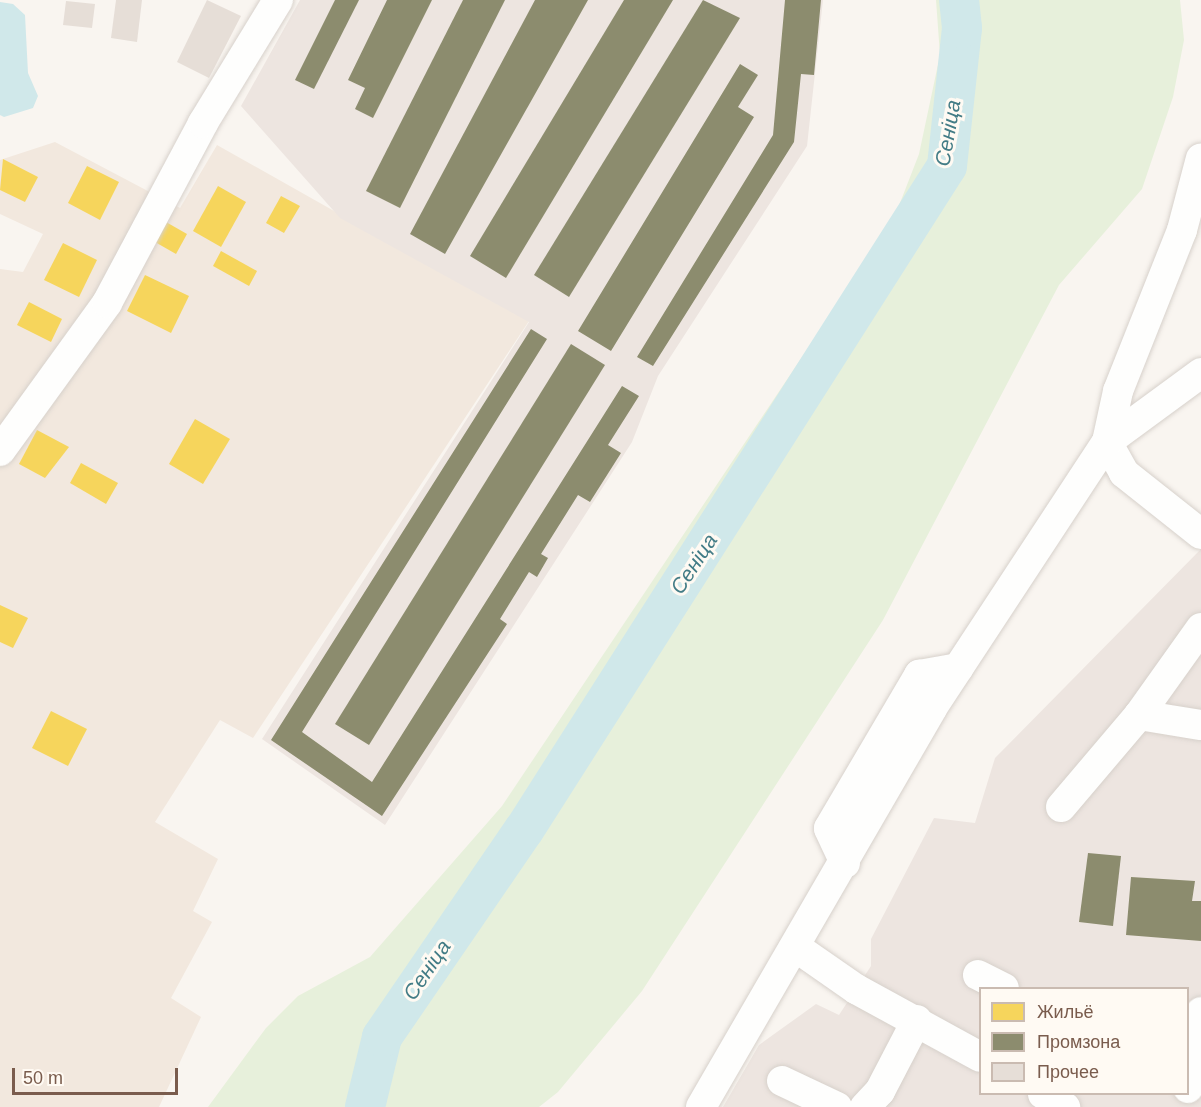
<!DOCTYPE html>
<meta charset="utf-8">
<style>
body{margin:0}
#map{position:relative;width:1201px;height:1107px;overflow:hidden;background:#f9f5f0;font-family:Arial,sans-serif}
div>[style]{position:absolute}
.residential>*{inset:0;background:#f2e8de}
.industrial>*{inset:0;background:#ede5e0}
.green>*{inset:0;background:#e7f0db}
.water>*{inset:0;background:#d0e8ea}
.homes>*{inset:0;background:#f6d55c}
.industry>*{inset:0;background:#8c8c6e}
.river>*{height:40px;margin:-20px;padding:0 20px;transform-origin:20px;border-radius:20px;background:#d0e8ea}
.building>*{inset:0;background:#e6ded7}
.roads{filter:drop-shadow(0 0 2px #d7d1cb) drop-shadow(0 0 2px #d7d1cb)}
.minor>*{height:30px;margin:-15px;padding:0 15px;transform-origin:15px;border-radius:15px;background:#fefefd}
span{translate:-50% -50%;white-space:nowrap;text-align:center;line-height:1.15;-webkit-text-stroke:6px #fffaf3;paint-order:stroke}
.water-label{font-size:21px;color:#437c86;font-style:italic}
.legend{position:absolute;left:979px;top:987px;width:210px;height:108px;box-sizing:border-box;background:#fffaf3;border:2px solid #cabbb1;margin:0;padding:8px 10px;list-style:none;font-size:18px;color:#7a5c4d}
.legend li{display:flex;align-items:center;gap:12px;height:30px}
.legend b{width:30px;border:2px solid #cabbb1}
.scale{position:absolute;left:12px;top:1068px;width:166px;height:27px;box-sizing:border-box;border:3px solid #7a5c4d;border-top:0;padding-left:8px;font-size:18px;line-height:21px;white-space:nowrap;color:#7a5c4d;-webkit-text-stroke:4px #fffaf3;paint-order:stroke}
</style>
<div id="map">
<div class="residential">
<i style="clip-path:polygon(55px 142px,180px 208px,217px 145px,529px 321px,253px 738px,220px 720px,155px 822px,218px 859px,193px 911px,212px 922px,171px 998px,201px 1017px,159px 1107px,0 1107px,0 269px,23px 272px,43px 234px,0 214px,0 160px)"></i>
</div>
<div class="industrial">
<i style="clip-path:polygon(300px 0,823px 0,807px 146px,658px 376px,632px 442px,385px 825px,262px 739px,529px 322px,340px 218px,241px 106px)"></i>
<i style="clip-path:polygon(evenodd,1201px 549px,1201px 1107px,723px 1107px,759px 1045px,816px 1004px,839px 1015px,871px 966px,871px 939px,934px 818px,975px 823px,995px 758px,1201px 549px,980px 988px,1188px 988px,1188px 1094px,980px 1094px,980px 988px)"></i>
</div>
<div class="green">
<i style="clip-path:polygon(936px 0,1180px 0,1184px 40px,1173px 97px,1142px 189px,1059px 285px,883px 620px,642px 991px,558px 1092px,539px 1107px,208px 1107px,266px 1028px,298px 996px,370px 957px,502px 806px,893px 221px,919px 154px,940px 55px)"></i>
</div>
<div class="water">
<i style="clip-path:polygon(0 2px,13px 4px,25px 15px,28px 73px,38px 96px,33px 108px,4px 117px,0 115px)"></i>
</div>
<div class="homes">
<i style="clip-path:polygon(3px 159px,38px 177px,25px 202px,0 190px)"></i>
<i style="clip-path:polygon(87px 166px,119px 182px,100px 220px,68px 203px)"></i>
<i style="clip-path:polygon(218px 186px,246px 202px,221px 247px,193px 231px)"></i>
<i style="clip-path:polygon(281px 196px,300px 206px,284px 233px,266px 223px)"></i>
<i style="clip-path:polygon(166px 222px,187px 234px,176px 254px,155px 242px)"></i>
<i style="clip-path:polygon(63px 243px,97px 260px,79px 297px,44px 280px)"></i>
<i style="clip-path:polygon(221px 251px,257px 271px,249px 286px,213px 266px)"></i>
<i style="clip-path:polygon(145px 275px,189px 296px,171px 333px,127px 311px)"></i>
<i style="clip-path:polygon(29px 302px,62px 319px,51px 342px,17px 325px)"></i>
<i style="clip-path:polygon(195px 419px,230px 439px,203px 484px,169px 464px)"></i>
<i style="clip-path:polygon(37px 430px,69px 447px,45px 478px,19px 464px)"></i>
<i style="clip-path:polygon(81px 463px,118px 483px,106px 504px,70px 483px)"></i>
<i style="clip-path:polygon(0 605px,28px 618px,13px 648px,0 642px)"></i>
<i style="clip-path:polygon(51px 711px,87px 729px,68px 766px,32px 748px)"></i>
</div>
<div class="industry">
<i style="clip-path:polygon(335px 0,359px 0,314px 89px,295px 80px)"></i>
<i style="clip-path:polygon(387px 0,432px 0,373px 118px,355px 109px,365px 88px,348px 80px)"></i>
<i style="clip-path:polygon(463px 0,505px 0,400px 208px,366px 191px)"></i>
<i style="clip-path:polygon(535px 0,588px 0,445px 254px,410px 234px)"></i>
<i style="clip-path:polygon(624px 0,673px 0,506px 278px,470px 256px)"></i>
<i style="clip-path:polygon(703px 0,740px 18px,569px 297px,534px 275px)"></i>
<i style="clip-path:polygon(785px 0,821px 0,814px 75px,801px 74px,794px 142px,653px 366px,637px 357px,773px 135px)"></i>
<i style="clip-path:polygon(740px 64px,758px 75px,738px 107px,754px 117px,611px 351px,578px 331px)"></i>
<i style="clip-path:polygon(531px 329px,547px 339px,302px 732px,372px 782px,622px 386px,639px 396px,608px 445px,621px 453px,590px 502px,578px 495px,541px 554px,548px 558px,537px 577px,529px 572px,500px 619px,507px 624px,382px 816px,271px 740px)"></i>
<i style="clip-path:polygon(571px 344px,605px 365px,369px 745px,335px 724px)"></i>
<i style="clip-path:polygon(1088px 853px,1121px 856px,1113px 926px,1079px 922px)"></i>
<i style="clip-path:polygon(1131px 877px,1195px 881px,1192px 901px,1201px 901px,1201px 941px,1126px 935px)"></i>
</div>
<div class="river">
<i style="left:365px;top:1107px;width:72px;rotate:-76.3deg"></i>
<i style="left:382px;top:1037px;width:251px;rotate:-55.6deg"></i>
<i style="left:524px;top:830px;width:787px;rotate:-57.5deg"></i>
<i style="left:947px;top:166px;width:139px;rotate:-83.8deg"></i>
<i style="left:962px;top:28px;width:28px;rotate:-96deg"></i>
</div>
<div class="building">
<i style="clip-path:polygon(116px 0,142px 0,137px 42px,111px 38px)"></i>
<i style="clip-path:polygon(207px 0,241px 16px,209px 78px,177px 62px)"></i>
<i style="clip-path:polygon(66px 1px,95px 4px,92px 28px,63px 25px)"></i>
</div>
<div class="roads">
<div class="minor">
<i style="left:1201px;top:373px;width:117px;rotate:143.7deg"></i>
<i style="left:1107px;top:442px;width:35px;rotate:61deg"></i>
<i style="left:1124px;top:473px;width:98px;rotate:38.4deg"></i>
<i style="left:0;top:451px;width:183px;rotate:-54.1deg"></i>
<i style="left:107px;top:303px;width:204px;rotate:-61.9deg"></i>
<i style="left:203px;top:123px;width:144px;rotate:-58.6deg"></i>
<i style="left:1201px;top:628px;width:107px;rotate:125.5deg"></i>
<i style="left:1139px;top:715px;width:63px;rotate:9.2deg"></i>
<i style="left:1061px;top:807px;width:121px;rotate:-49.7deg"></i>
<i style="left:845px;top:863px;width:38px;rotate:-115deg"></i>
<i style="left:829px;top:828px;width:178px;rotate:-59.5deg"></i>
<i style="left:919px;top:675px;width:40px;rotate:-10deg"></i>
<i style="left:797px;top:948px;width:72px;rotate:34.8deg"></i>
<i style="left:856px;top:989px;width:141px;rotate:28.7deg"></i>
<i style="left:978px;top:975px;width:29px;rotate:27deg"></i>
<i style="left:782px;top:1081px;width:61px;rotate:25.3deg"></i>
<i style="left:1188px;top:1088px;width:77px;rotate:-80.3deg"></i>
<i style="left:1043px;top:1094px;width:26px;rotate:31deg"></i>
<i style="left:701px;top:1107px;width:461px;rotate:-59.9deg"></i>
<i style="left:932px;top:708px;width:318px;rotate:-56.7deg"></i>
<i style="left:1107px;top:442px;width:52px;rotate:-77.8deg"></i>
<i style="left:1118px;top:391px;width:173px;rotate:-68.3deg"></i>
<i style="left:1182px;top:230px;width:74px;rotate:-75.2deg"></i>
<i style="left:865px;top:1107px;width:22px;rotate:-47deg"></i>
<i style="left:880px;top:1091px;width:80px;rotate:-62.5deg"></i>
</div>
</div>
<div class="water-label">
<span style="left:948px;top:133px;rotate:-80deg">Сеніца</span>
<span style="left:694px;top:564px;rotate:-57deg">Сеніца</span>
<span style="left:427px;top:970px;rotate:-56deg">Сеніца</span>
</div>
<ul class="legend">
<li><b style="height:16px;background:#f6d55c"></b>Жильё</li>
<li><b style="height:16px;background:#8c8c6e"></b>Промзона</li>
<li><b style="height:16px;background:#e6ded7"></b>Прочее</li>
</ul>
<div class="scale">50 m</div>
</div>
